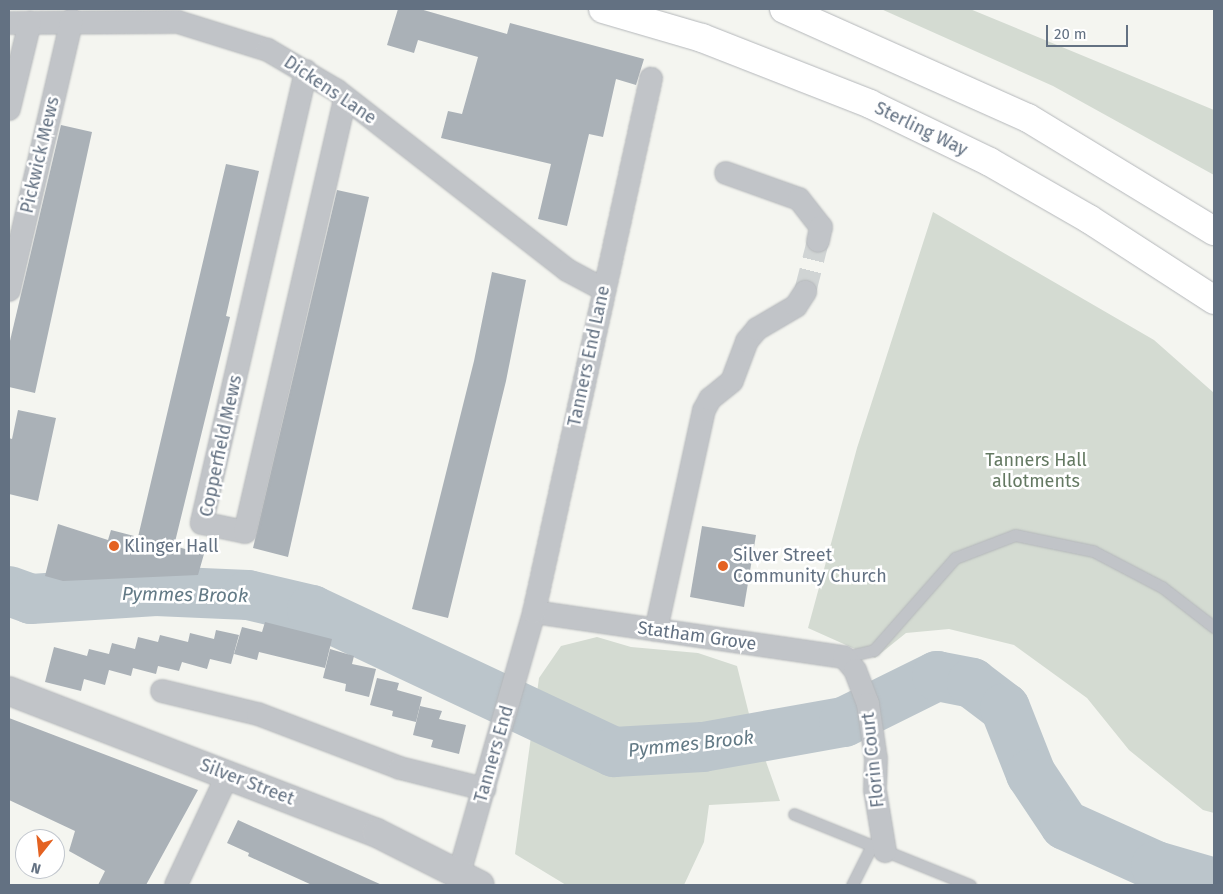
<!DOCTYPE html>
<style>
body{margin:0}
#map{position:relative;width:1223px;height:894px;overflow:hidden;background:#f4f5f0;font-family:"Fira Sans",sans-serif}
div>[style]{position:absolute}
.green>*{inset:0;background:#d4dbd2}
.river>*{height:50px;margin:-25px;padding:0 25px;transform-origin:25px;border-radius:25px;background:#bbc5cb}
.building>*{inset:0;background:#aab1b7}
.minor-tunnel>*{height:22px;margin-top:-11px;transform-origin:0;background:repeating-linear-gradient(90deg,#d0d4d4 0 22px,transparent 0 33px)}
.roads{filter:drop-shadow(0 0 1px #b4b7ba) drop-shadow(0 0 1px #b4b7ba)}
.service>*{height:11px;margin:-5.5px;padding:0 5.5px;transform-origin:5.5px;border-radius:5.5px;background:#c1c4c8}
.minor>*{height:22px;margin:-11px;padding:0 11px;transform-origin:11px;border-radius:11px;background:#c1c4c8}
.tertiary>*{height:28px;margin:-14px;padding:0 14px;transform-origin:14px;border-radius:14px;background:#c1c4c8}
.trunk>*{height:28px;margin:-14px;padding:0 14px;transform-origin:14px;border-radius:14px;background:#fff}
.dots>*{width:14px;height:14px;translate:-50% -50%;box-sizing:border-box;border:2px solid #fff;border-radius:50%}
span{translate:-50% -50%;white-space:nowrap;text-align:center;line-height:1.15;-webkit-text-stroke:5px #fff;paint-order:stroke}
.street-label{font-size:18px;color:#637182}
.park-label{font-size:18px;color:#647962}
.poi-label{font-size:18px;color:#637182}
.left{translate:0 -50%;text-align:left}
.water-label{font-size:19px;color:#637a86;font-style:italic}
.frame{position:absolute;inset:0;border:10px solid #637182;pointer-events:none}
.north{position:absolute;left:15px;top:829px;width:50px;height:50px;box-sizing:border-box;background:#fff;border:1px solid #c1c6cd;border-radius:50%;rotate:196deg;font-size:14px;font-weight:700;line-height:20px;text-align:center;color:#637182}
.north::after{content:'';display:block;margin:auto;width:18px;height:22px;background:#e46221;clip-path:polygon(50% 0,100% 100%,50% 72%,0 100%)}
.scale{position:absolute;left:1046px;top:25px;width:82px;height:22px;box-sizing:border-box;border:2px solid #637182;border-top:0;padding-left:6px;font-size:15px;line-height:18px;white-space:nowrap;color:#637182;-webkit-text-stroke:4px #fff;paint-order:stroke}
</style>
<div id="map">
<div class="green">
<i style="clip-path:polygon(881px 9px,970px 9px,1214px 110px,1214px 175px,1053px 86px)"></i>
<i style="clip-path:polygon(933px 212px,1154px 340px,1214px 393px,1214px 813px,1203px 810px,1129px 750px,1087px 698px,1014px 645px,949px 629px,906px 633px,875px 658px,808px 628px,857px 448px)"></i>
<i style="clip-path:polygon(597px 637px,631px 647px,698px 653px,737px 666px,749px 714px,780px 801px,709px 805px,704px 842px,684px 885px,566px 885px,515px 854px,539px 678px,561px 646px)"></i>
</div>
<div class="river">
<i style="left:9px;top:591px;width:23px;rotate:20deg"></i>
<i style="left:31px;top:599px;width:125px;rotate:-3.7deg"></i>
<i style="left:156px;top:591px;width:92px;rotate:2.5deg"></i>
<i style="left:248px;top:595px;width:66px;rotate:13.2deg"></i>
<i style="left:312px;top:610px;width:334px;rotate:25.2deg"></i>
<i style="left:614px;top:752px;width:89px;rotate:-3.2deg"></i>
<i style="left:703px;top:747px;width:143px;rotate:-10.1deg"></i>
<i style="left:844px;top:722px;width:104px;rotate:-26.3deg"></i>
<i style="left:937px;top:676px;width:36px;rotate:11deg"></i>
<i style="left:972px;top:683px;width:41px;rotate:37.1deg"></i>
<i style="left:1005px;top:708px;width:71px;rotate:68.5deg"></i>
<i style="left:1031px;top:774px;width:61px;rotate:56.3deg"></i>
<i style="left:1065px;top:825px;width:100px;rotate:24.3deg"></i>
<i style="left:1156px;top:866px;width:60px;rotate:16.3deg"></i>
</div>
<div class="building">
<i style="clip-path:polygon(398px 9px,420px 9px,507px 34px,510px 23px,644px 59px,636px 85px,616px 79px,603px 137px,589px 134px,567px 226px,538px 219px,551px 164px,441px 138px,448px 111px,462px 114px,478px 57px,418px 40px,414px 53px,387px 45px)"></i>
<i style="clip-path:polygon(61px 125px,92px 132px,35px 393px,9px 387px,9px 345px)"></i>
<i style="clip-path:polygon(226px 164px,259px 171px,226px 316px,230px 317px,174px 546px,204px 554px,198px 575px,63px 581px,45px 576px,58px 524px,108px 540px,111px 530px,138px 537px)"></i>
<i style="clip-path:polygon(337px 190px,369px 197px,288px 557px,253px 548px)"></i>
<i style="clip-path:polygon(492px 272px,526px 280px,506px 381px,448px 618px,412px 609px,474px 361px)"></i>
<i style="clip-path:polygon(18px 410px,56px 418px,38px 501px,9px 494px,9px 438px,12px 439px)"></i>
<i style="clip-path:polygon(702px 526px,756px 535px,744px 607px,690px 597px)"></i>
<i style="clip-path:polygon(265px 622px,332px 639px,325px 668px,259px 652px,257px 660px,234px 654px,242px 627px,262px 632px)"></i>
<i style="clip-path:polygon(216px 630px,239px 635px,231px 664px,210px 659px,207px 669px,182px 662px,179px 671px,158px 666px,156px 674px,133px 668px,131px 676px,109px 670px,105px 685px,84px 679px,81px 691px,45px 682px,54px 647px,87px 656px,89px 649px,109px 654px,112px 643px,135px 649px,138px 637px,158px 642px,160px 635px,188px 642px,190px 633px,214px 639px)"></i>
<i style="clip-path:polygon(330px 649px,354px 656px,352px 664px,376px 669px,369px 697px,345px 691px,346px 684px,323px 678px)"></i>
<i style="clip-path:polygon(377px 678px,399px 683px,397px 690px,422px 697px,416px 722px,392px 716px,393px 711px,370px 705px)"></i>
<i style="clip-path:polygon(420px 706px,442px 711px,439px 719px,466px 725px,459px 754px,431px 747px,433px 740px,413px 735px)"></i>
<i style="clip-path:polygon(9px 718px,198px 790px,146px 885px,98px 885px,105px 871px,69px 851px,75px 831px,9px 800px)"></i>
<i style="clip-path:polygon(238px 820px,382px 885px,312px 885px,248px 856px,249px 853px,227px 843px)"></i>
</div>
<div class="minor-tunnel">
<i style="left:805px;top:292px;width:53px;rotate:-75.7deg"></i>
</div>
<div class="roads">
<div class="service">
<i style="left:844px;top:657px;width:31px;rotate:-13deg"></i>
<i style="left:874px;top:650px;width:123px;rotate:-48.6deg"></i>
<i style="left:955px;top:558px;width:64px;rotate:-21deg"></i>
<i style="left:1015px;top:535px;width:80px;rotate:11.6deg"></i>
<i style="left:1093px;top:551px;width:78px;rotate:27.6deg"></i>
<i style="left:1162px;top:587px;width:66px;rotate:37.6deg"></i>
<i style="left:794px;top:814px;width:190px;rotate:22deg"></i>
<i style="left:852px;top:885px;width:45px;rotate:-63.4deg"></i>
</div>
<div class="minor">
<i style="left:9px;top:23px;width:169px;rotate:-0.3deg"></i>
<i style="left:178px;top:22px;width:94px;rotate:17.3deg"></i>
<i style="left:268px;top:50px;width:79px;rotate:30.5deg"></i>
<i style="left:336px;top:90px;width:293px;rotate:37.9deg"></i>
<i style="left:567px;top:270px;width:40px;rotate:28deg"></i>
<i style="left:306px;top:71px;width:464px;rotate:103deg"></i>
<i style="left:202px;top:523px;width:44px;rotate:11.8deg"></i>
<i style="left:245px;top:532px;width:444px;rotate:-77deg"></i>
<i style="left:9px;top:109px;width:89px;rotate:-76.4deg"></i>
<i style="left:726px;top:173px;width:77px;rotate:19.6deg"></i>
<i style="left:799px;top:199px;width:36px;rotate:52deg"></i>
<i style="left:821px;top:227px;width:14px;rotate:102deg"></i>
<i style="left:9px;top:290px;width:277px;rotate:-76.9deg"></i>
<i style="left:534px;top:612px;width:313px;rotate:8.3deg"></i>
<i style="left:844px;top:657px;width:17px;rotate:50deg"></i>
<i style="left:855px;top:670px;width:36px;rotate:69deg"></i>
<i style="left:868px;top:704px;width:56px;rotate:81.7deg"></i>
<i style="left:876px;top:759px;width:31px;rotate:92deg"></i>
<i style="left:875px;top:790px;width:62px;rotate:80.7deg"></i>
<i style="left:656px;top:630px;width:225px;rotate:-77.7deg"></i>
<i style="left:704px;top:410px;width:13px;rotate:-61deg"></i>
<i style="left:710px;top:399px;width:28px;rotate:-39deg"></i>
<i style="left:732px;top:381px;width:43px;rotate:-69.4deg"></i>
<i style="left:747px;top:341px;width:16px;rotate:-50deg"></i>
<i style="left:757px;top:329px;width:45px;rotate:-30.5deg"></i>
<i style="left:796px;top:306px;width:17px;rotate:-57deg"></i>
<i style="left:162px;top:691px;width:99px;rotate:13.5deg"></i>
<i style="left:258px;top:714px;width:152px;rotate:20.8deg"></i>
<i style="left:400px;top:768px;width:87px;rotate:14deg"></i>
<i style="left:459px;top:874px;width:273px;rotate:-74deg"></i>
<i style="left:534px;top:612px;width:546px;rotate:-77.62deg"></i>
<i style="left:176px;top:885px;width:123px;rotate:-64.9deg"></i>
</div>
<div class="tertiary">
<i style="left:9px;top:691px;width:394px;rotate:21.1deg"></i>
<i style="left:377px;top:833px;width:115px;rotate:26.8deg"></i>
</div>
<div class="trunk">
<i style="left:603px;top:9px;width:103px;rotate:16.3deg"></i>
<i style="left:702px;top:38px;width:180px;rotate:21.4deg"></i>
<i style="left:870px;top:104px;width:133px;rotate:25.8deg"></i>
<i style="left:990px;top:162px;width:114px;rotate:29.9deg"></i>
<i style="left:1089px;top:219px;width:149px;rotate:32.9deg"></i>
<i style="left:784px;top:9px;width:267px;rotate:24.1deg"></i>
<i style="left:1028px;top:118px;width:218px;rotate:31.3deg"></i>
</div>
</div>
<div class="dots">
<i style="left:114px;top:546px;background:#e46221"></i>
<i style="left:723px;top:566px;background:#e46221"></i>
</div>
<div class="street-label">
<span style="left:330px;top:90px;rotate:34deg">Dickens Lane</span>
<span style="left:921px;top:129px;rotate:26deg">Sterling Way</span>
<span style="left:40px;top:155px;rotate:-77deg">Pickwick Mews</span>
<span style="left:589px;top:356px;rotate:-78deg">Tanners End Lane</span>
<span style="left:221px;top:446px;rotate:-78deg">Copperfield Mews</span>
<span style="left:697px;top:636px;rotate:8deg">Statham Grove</span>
<span style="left:494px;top:754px;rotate:-74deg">Tanners End</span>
<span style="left:873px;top:760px;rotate:-96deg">Florin Court</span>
<span style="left:247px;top:782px;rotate:21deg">Silver Street</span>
</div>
<div class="park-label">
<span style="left:1036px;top:471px">Tanners Hall<br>allotments</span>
</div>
<div class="poi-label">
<span class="left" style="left:124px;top:546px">Klinger Hall</span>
<span class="left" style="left:733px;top:566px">Silver Street<br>Community Church</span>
</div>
<div class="water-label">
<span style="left:185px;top:595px;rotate:1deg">Pymmes Brook</span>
<span style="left:691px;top:744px;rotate:-6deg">Pymmes Brook</span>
</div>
<div class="frame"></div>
<div class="north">N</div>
<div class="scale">20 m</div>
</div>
